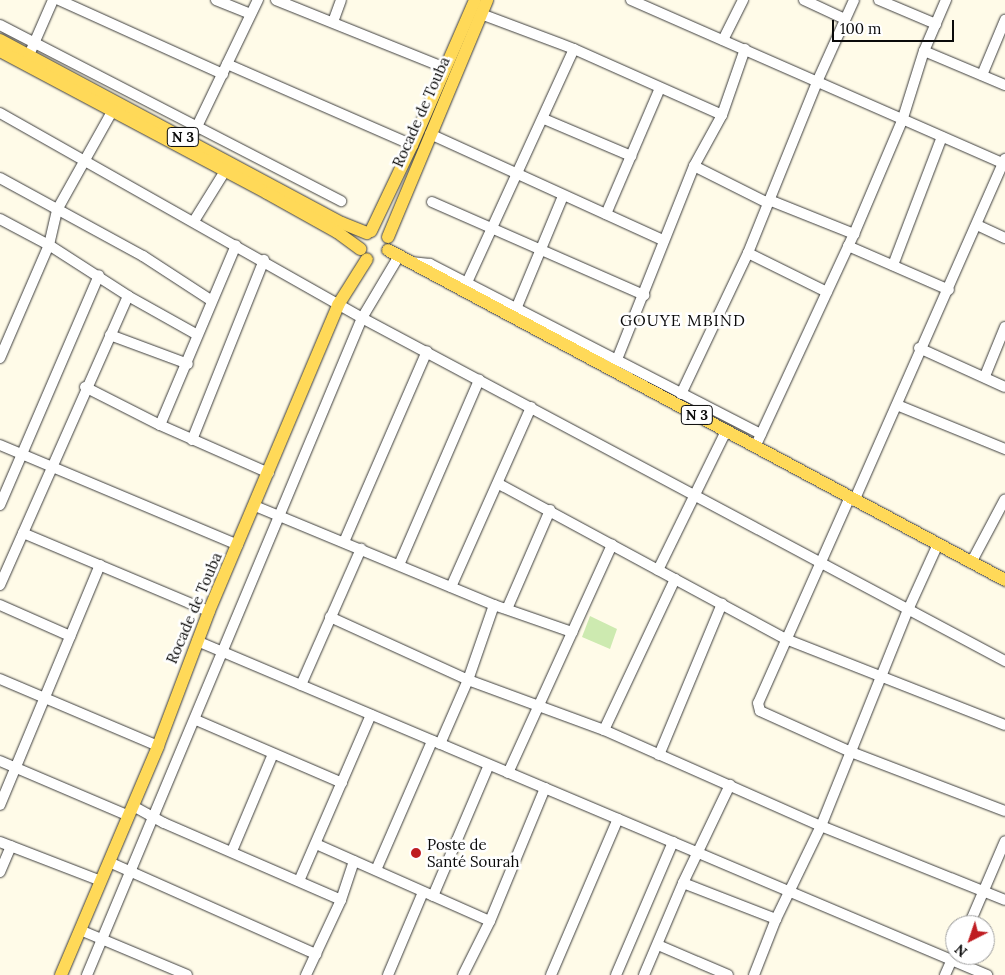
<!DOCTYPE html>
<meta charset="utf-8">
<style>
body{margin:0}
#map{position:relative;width:1005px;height:975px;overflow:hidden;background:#fffbe8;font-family:Lora,serif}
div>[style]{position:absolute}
.green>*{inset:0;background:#cdeab0}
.roads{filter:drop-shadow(0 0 1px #3d3d3d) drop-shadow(0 0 1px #3d3d3d)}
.minor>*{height:10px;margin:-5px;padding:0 5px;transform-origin:5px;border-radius:5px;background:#fff}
.major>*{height:12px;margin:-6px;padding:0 6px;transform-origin:6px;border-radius:6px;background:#ffd958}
.dots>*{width:14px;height:14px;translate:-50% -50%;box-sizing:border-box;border:2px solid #fff;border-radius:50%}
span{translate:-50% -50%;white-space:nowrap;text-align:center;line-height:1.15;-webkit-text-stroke:5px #fff;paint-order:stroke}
.shield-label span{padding:1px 4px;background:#fff;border:1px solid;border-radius:4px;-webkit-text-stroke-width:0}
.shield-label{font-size:14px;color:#0a0a0a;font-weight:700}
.street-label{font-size:15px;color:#0a0a0a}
.poi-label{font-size:15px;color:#0a0a0a}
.left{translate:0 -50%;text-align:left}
.neighbourhood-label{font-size:16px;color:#0a0a0a;letter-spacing:1px}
.north{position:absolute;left:945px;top:915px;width:50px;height:50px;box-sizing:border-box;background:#fff;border:1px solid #9d9d9d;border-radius:50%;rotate:221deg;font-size:14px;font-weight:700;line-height:20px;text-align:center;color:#0a0a0a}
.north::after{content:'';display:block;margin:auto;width:18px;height:22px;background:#bf1d22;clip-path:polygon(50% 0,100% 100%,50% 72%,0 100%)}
.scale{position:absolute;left:832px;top:20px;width:122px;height:22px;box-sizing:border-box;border:2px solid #0a0a0a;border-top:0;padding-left:6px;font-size:15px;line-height:18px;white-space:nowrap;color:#0a0a0a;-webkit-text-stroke:4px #fff;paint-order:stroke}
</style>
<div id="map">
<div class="green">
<i style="clip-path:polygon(590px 616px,617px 629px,610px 649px,582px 637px)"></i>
</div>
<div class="roads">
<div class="minor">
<i style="left:59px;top:0;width:180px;rotate:24.3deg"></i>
<i style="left:216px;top:0;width:37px;rotate:22deg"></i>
<i style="left:276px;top:0;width:182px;rotate:21.9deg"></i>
<i style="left:631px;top:0;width:408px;rotate:23.7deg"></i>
<i style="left:804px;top:0;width:45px;rotate:24.9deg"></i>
<i style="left:879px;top:0;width:62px;rotate:22.8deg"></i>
<i style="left:481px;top:14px;width:99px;rotate:20.6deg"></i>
<i style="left:574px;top:49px;width:162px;rotate:24deg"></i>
<i style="left:333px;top:22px;width:23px;rotate:-70deg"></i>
<i style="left:0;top:25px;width:384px;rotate:27.3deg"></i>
<i style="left:723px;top:40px;width:45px;rotate:-63.4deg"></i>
<i style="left:924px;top:51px;width:88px;rotate:22.8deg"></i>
<i style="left:29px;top:55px;width:60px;rotate:-66.4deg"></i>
<i style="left:227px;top:64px;width:202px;rotate:23.6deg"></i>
<i style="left:982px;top:75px;width:60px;rotate:-67.3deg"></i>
<i style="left:0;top:113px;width:416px;rotate:29.5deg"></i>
<i style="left:362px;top:318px;width:729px;rotate:28.08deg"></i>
<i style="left:544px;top:119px;width:95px;rotate:23deg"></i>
<i style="left:430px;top:134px;width:256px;rotate:24.5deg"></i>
<i style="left:190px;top:141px;width:157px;rotate:-64.3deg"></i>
<i style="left:694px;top:166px;width:83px;rotate:26.6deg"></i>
<i style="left:0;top:178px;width:163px;rotate:28.6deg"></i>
<i style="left:143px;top:256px;width:82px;rotate:33.1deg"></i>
<i style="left:769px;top:200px;width:92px;rotate:21.8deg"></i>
<i style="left:432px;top:202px;width:232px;rotate:23.7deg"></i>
<i style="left:606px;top:214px;width:137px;rotate:-66.8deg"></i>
<i style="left:0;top:219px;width:55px;rotate:28deg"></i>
<i style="left:49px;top:245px;width:94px;rotate:32.8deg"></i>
<i style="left:128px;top:296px;width:78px;rotate:29.2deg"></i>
<i style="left:194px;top:221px;width:59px;rotate:-58.2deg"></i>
<i style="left:977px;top:225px;width:31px;rotate:25deg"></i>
<i style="left:848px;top:246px;width:110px;rotate:23.5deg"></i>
<i style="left:748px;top:253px;width:88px;rotate:26.3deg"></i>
<i style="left:411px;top:262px;width:19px;rotate:6deg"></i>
<i style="left:430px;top:264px;width:372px;rotate:27.2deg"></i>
<i style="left:893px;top:265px;width:137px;rotate:-69.1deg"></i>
<i style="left:464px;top:289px;width:264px;rotate:-65.4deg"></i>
<i style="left:516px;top:309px;width:122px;rotate:-67.4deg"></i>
<i style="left:110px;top:335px;width:83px;rotate:20.4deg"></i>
<i style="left:919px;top:348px;width:94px;rotate:24.4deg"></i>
<i style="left:0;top:358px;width:123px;rotate:-66.6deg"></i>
<i style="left:49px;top:245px;width:36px;rotate:-77deg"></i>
<i style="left:57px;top:210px;width:115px;rotate:-60.8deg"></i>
<i style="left:614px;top:367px;width:216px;rotate:-68.3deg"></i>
<i style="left:694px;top:166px;width:58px;rotate:-61.2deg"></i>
<i style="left:722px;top:115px;width:70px;rotate:-70.8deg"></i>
<i style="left:985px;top:376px;width:53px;rotate:-67.8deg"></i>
<i style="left:85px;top:387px;width:84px;rotate:26.9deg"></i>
<i style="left:160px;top:425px;width:119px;rotate:23.8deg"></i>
<i style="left:681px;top:394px;width:156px;rotate:-64.6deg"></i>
<i style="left:748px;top:253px;width:184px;rotate:-68deg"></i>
<i style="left:817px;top:82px;width:90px;rotate:-65.7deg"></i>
<i style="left:897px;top:405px;width:117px;rotate:22.2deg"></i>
<i style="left:160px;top:425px;width:195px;rotate:-67.1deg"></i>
<i style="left:192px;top:440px;width:194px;rotate:-68.2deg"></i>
<i style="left:0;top:445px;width:258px;rotate:22.8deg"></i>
<i style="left:755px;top:447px;width:235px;rotate:-65.1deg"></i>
<i style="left:854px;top:234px;width:123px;rotate:-67deg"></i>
<i style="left:902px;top:121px;width:73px;rotate:-72.6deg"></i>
<i style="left:924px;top:51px;width:56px;rotate:-66.7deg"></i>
<i style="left:499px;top:484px;width:328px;rotate:28.4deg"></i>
<i style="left:788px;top:640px;width:233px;rotate:21.4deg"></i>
<i style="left:849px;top:499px;width:223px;rotate:114deg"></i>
<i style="left:758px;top:703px;width:8px;rotate:76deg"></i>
<i style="left:760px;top:711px;width:100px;rotate:24.3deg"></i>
<i style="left:851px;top:752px;width:165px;rotate:21deg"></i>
<i style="left:854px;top:501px;width:374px;rotate:-66.2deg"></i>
<i style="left:0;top:505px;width:250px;rotate:-66.7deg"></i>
<i style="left:255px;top:506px;width:259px;rotate:22.5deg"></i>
<i style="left:494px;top:605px;width:83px;rotate:19.1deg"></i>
<i style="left:23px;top:533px;width:202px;rotate:22.8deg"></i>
<i style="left:344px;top:542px;width:208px;rotate:-66.5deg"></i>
<i style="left:971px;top:563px;width:72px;rotate:-62deg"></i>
<i style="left:399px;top:565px;width:202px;rotate:-66.6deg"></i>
<i style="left:658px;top:570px;width:155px;rotate:-63.9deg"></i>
<i style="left:0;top:585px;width:316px;rotate:-66.1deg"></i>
<i style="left:451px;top:587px;width:197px;rotate:-66deg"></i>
<i style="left:0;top:605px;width:77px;rotate:23.9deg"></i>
<i style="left:507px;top:609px;width:108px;rotate:-66.5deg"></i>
<i style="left:330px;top:617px;width:152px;rotate:24.5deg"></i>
<i style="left:468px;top:680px;width:145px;rotate:20.2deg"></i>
<i style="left:604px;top:730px;width:237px;rotate:23.9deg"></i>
<i style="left:821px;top:826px;width:198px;rotate:21.9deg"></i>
<i style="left:197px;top:641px;width:858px;rotate:22.92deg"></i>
<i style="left:0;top:679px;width:172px;rotate:23deg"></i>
<i style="left:301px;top:685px;width:149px;rotate:-66.2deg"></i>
<i style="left:196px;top:720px;width:159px;rotate:23.3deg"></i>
<i style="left:604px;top:730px;width:167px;rotate:-64.8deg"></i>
<i style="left:440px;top:744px;width:70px;rotate:-66.4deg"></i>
<i style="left:468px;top:680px;width:79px;rotate:-70.9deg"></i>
<i style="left:659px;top:755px;width:164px;rotate:-67.4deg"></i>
<i style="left:0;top:761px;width:140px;rotate:23.1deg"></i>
<i style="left:508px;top:773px;width:251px;rotate:-65.5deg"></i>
<i style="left:0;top:805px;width:260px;rotate:-67.4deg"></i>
<i style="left:133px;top:806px;width:35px;rotate:29deg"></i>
<i style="left:164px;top:823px;width:193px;rotate:23.5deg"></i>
<i style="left:0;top:842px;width:108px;rotate:21.1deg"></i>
<i style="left:316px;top:844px;width:190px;rotate:23.9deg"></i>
<i style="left:232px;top:851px;width:105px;rotate:-67.1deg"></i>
<i style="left:109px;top:862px;width:227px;rotate:24deg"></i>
<i style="left:376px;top:870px;width:141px;rotate:-66.5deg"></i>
<i style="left:0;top:872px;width:28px;rotate:-67deg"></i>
<i style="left:299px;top:881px;width:181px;rotate:-66.6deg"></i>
<i style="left:683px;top:883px;width:100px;rotate:21.2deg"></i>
<i style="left:433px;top:896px;width:142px;rotate:-66.9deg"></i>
<i style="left:969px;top:925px;width:91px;rotate:-66.8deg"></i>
<i style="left:80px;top:930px;width:116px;rotate:22.8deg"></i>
<i style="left:658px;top:945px;width:76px;rotate:23.2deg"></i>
<i style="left:87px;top:975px;width:712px;rotate:-67.29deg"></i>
<i style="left:362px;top:318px;width:72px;rotate:-59.2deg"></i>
<i style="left:306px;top:975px;width:83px;rotate:-65deg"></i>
<i style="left:341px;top:900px;width:41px;rotate:-71.6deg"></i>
<i style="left:388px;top:975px;width:90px;rotate:-67.1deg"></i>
<i style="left:463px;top:975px;width:60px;rotate:-63.4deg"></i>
<i style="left:490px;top:921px;width:144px;rotate:-67.5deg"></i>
<i style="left:551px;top:975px;width:170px;rotate:-66.8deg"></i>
<i style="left:616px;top:975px;width:145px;rotate:-66.8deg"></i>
<i style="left:644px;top:975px;width:100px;rotate:-67deg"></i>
<i style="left:683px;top:883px;width:109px;rotate:-64.4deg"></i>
<i style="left:754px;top:975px;width:60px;rotate:-68.6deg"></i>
<i style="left:776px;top:919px;width:103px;rotate:-64.2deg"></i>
<i style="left:821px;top:826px;width:233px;rotate:-68.1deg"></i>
<i style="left:908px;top:610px;width:70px;rotate:-65.6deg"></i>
<i style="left:945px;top:975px;width:24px;rotate:-66deg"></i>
</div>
<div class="major">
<i style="left:0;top:40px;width:388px;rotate:28.2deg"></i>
<i style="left:342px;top:223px;width:27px;rotate:22deg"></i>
<i style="left:0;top:51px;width:302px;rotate:28deg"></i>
<i style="left:267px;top:193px;width:80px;rotate:29.1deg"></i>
<i style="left:337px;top:232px;width:29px;rotate:36deg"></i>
<i style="left:371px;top:231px;width:95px;rotate:-64.5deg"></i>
<i style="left:412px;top:145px;width:158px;rotate:-66.5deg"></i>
<i style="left:388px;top:237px;width:257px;rotate:-67.3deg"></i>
<i style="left:388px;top:250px;width:700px;rotate:28.14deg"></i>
<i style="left:61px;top:975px;width:249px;rotate:-67deg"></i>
<i style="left:158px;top:746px;width:144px;rotate:-69.3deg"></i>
<i style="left:209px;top:611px;width:332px;rotate:-67.1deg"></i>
<i style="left:338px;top:305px;width:54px;rotate:-57.8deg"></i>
</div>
</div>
<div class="dots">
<i style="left:416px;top:853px;background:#bf1d22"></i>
</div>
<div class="shield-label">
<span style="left:183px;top:137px">N 3</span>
<span style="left:697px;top:415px">N 3</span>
</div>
<div class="street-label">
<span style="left:421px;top:112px;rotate:-66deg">Rocade de Touba</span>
<span style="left:194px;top:608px;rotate:-67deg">Rocade de Touba</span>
</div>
<div class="poi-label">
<span class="left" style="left:427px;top:853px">Poste de<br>Santé Sourah</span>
</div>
<div class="neighbourhood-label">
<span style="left:683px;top:320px">GOUYE MBIND</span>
</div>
<div class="north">N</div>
<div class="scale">100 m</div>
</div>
